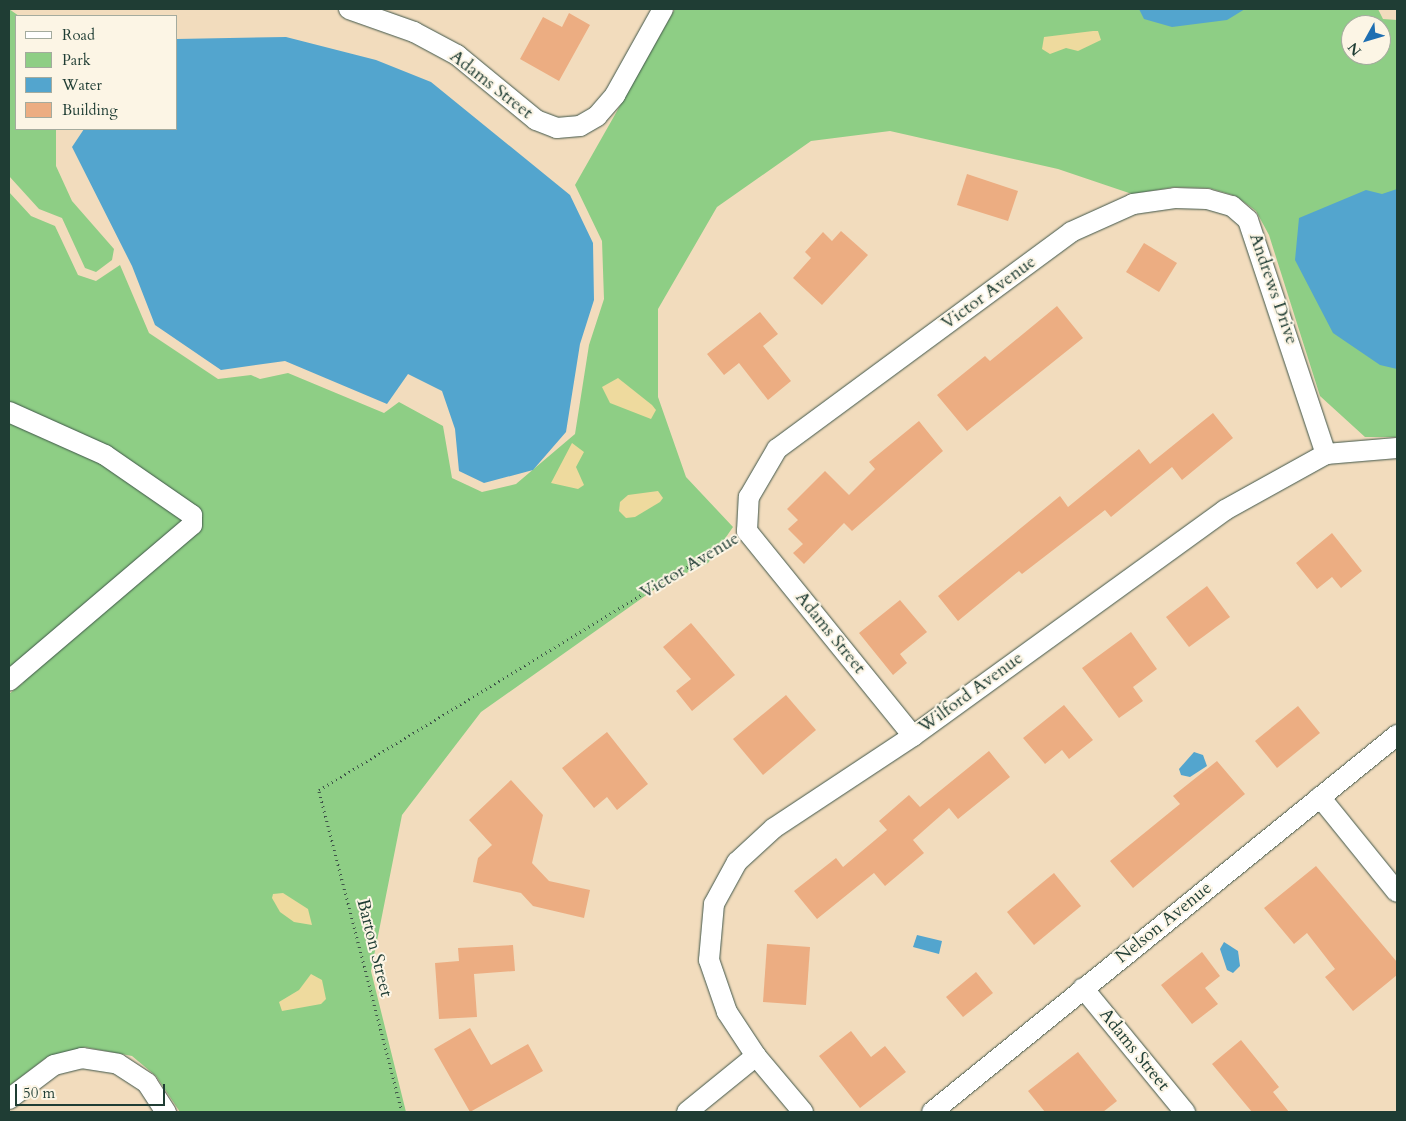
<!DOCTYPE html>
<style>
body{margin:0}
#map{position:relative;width:1406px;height:1121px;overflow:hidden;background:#f2dcbd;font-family:Cardo,serif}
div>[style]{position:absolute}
.green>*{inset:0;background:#8ece85}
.sand>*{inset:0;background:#eeda9e}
.water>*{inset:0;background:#53a5ce}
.building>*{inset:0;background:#ecad82}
.path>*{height:3px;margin-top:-1.5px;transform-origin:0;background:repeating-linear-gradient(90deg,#3f5549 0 1px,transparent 0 5px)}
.roads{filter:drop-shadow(0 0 1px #3f5549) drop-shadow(0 0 1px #3f5549)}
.minor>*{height:20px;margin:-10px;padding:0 10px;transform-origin:10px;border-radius:10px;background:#fff}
span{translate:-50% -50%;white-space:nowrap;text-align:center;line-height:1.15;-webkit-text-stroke:4px #fcf5e5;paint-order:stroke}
.street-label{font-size:18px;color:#1f3d34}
.frame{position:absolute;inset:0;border:10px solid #1f3d34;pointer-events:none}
.legend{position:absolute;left:15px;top:15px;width:162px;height:115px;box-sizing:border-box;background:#fcf5e5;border:1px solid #a4ab9e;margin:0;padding:6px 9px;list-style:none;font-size:15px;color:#1f3d34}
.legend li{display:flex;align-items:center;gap:10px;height:25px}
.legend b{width:25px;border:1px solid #a4ab9e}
.north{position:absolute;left:1341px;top:15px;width:50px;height:50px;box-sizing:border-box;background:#fcf5e5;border:1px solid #a4ab9e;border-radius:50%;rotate:231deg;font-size:14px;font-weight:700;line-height:20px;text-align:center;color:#1f3d34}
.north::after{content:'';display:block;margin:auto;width:18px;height:22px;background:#1f6fb2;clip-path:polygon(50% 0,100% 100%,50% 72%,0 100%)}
.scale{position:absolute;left:15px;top:1084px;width:150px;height:22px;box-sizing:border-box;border:2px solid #1f3d34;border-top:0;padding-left:6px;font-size:15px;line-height:18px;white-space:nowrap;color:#1f3d34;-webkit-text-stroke:4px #fcf5e5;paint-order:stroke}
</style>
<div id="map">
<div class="green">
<i style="clip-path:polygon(9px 9px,19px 16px,16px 129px,56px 129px,56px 166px,72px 201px,114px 249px,112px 260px,96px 272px,85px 268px,62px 218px,39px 209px,9px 176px)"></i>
<i style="clip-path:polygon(evenodd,675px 9px,1378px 9px,1383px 19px,1397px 20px,1397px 437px,1365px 437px,1320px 396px,1269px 235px,1256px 211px,1236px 196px,1209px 188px,1174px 187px,1132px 194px,1058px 169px,890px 131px,811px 141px,717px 207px,658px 309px,658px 397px,686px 477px,733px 527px,708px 563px,662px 584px,481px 712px,402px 815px,371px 971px,406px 1112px,180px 1112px,156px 1076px,132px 1056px,85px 1047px,47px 1057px,9px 1086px,9px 694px,23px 683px,9px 668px,9px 192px,31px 216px,55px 226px,78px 275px,96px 281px,120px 265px,149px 333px,218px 379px,251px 375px,260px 379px,288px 373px,384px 413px,399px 402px,443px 426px,452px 478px,482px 492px,516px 484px,575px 434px,589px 345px,604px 299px,602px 241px,575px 185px,675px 9px,1351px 25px,1381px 25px,1381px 55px,1351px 55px,1351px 25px)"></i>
</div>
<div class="sand">
<i style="clip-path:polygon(1093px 31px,1098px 31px,1101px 40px,1078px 51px,1066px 48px,1050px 54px,1042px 49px,1044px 37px)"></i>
<i style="clip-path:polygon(618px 378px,652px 405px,656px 410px,651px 419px,610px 403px,602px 387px)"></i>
<i style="clip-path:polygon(572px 443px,584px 452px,576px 467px,584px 485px,578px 489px,551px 483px)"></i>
<i style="clip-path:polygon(658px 491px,663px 498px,660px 502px,635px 517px,626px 518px,619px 511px,620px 502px,628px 495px)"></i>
<i style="clip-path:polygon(283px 893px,308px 909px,312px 925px,294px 922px,280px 912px,272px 898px,273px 894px)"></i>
<i style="clip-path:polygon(311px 974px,322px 980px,326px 999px,321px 1004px,282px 1011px,279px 1002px,299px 990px)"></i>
</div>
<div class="water">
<i style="clip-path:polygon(1139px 9px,1245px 9px,1227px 20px,1172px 27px,1144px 19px)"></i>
<i style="clip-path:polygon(286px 37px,376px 60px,431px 82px,570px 195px,593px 243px,594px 300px,580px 344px,566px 432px,533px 470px,484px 483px,459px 471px,455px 429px,442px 391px,408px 374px,387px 404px,285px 361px,221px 370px,155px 325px,132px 266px,72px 147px,84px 129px,176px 129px,176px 39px)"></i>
<i style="clip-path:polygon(1397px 189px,1397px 369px,1380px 365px,1333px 333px,1295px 260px,1299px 218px,1366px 190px,1382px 194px)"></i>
<i style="clip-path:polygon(1194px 752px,1203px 755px,1207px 766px,1190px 777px,1181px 775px,1179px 769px)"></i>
<i style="clip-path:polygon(917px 935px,942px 941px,939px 954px,913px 947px)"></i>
<i style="clip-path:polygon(1224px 942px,1238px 951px,1240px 966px,1233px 973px,1227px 970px,1220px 949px)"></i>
</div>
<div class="building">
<i style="clip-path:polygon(569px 13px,590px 25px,559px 81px,520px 59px,543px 17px,562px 27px)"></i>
<i style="clip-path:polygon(967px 174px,1018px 191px,1008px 221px,957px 205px)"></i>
<i style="clip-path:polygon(841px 231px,868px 255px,822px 305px,793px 278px,811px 258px,805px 252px,823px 232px,832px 241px)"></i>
<i style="clip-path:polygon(1144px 243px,1177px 263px,1159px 292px,1126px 272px)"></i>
<i style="clip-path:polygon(1057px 306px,1083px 338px,967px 431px,937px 395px,985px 356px,990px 361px)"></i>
<i style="clip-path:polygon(760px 312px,778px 334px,763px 346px,791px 381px,768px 400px,739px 363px,724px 375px,707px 354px)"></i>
<i style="clip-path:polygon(1213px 413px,1233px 438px,1182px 480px,1172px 467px,1111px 517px,1105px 510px,1022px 574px,1019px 571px,958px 621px,938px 596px,1060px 496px,1068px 507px,1139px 449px,1150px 464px)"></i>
<i style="clip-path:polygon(919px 421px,943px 451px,852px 531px,844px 523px,804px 564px,793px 553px,803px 544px,788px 529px,798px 520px,787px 509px,825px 471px,849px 495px,875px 469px,869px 462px)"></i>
<i style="clip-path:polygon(1332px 533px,1362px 571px,1341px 588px,1332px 577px,1317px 589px,1296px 563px)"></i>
<i style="clip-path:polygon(1207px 586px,1230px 617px,1189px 647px,1166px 617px)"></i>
<i style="clip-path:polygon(900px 600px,927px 632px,900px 654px,907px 663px,893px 675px,859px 633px)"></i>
<i style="clip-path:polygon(691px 623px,735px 675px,692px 711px,676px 691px,691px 679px,663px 647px)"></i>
<i style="clip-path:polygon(1131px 632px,1157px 669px,1133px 687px,1143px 701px,1119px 718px,1082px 668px)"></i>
<i style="clip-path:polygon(786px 695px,816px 730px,763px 775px,733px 739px)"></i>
<i style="clip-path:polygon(1064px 705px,1093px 740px,1069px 759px,1062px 750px,1045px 764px,1023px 738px)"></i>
<i style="clip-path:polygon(1298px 706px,1320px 733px,1277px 768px,1255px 741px)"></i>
<i style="clip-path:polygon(607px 732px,648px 784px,617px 810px,607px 797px,594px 808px,562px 768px)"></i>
<i style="clip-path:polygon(989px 751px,1010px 777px,958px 819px,949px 808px,913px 840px,924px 853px,885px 886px,874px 873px,817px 919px,794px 891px,836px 858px,843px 867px,887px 830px,879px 821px,909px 795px,920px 807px)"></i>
<i style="clip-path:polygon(1217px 761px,1245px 794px,1133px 888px,1110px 861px,1180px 804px,1173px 796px)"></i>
<i style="clip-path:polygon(511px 780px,543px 815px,532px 863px,549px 881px,590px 890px,584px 918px,533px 906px,521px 893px,473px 882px,478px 858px,492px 845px,469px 820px)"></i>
<i style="clip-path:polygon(1316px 866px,1397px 962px,1397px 975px,1353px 1011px,1325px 977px,1335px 969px,1307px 933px,1294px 944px,1264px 908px)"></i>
<i style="clip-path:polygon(1054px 873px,1081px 906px,1034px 945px,1007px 912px)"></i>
<i style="clip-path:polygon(767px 944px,810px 947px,806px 1005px,763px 1002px)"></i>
<i style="clip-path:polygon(513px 945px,515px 971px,474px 974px,477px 1017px,439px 1019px,435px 963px,459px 961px,458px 948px)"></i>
<i style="clip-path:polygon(1202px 952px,1220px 976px,1205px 988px,1218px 1004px,1192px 1024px,1161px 985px)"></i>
<i style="clip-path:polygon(976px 972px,993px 993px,963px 1017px,946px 997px)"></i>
<i style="clip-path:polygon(470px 1028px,491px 1065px,528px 1044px,543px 1071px,470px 1112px,434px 1049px)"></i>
<i style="clip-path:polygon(851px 1031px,871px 1057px,885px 1046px,906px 1072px,860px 1108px,819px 1056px)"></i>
<i style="clip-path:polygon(1241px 1040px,1279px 1087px,1273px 1092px,1289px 1112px,1252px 1112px,1212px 1064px)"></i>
<i style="clip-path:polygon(1078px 1052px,1117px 1101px,1103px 1112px,1045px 1112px,1028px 1091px)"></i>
</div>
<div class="path">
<i style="left:402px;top:1112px;width:333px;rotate:-104.5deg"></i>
<i style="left:319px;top:790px;width:483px;rotate:-31.2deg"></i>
</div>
<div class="roads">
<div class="minor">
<i style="left:349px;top:9px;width:69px;rotate:19.5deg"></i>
<i style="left:414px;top:32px;width:49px;rotate:28.1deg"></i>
<i style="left:457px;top:55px;width:102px;rotate:39.4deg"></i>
<i style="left:536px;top:120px;width:22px;rotate:21deg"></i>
<i style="left:557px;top:128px;width:23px;rotate:-5deg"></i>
<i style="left:580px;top:126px;width:20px;rotate:-30deg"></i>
<i style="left:597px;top:116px;width:28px;rotate:-49deg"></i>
<i style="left:615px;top:95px;width:98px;rotate:-60.8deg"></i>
<i style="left:9px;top:412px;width:105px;rotate:24.1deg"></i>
<i style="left:105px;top:455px;width:106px;rotate:34.6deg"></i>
<i style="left:192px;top:515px;width:10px;rotate:90deg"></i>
<i style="left:192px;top:525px;width:240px;rotate:139.6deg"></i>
<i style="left:913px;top:736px;width:264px;rotate:-129deg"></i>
<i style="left:747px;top:531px;width:34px;rotate:-87deg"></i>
<i style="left:749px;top:497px;width:56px;rotate:-59.7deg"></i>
<i style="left:777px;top:449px;width:365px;rotate:-36.4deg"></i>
<i style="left:1071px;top:232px;width:68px;rotate:-24.3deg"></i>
<i style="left:1133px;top:204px;width:42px;rotate:-8.1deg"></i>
<i style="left:1175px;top:198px;width:32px;rotate:2deg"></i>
<i style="left:1207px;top:199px;width:26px;rotate:16deg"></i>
<i style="left:1232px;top:206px;width:21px;rotate:41deg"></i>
<i style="left:1248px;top:220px;width:247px;rotate:71.6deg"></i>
<i style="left:1320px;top:797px;width:122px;rotate:51deg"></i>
<i style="left:1083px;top:988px;width:161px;rotate:50.6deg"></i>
<i style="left:9px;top:1099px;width:56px;rotate:-37.1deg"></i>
<i style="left:54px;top:1065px;width:29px;rotate:-14deg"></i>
<i style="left:82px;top:1058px;width:36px;rotate:9deg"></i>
<i style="left:118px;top:1064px;width:35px;rotate:33deg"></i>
<i style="left:147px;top:1083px;width:35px;rotate:57deg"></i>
<i style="left:687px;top:1112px;width:89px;rotate:-39.1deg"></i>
<i style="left:803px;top:1112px;width:73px;rotate:-130deg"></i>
<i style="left:756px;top:1056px;width:53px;rotate:-123.4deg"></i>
<i style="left:727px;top:1012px;width:55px;rotate:-109.1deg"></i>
<i style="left:709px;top:960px;width:56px;rotate:-84.9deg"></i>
<i style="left:714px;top:904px;width:48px;rotate:-61.3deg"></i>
<i style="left:737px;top:862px;width:50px;rotate:-42.6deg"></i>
<i style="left:774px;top:828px;width:167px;rotate:-33.5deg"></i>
<i style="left:913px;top:736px;width:385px;rotate:-35.9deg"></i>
<i style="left:1225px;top:510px;width:115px;rotate:-29deg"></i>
<i style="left:1326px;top:454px;width:71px;rotate:-4.8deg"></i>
<i style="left:932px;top:1112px;width:599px;rotate:-39.03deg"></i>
</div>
</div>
<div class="street-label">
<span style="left:491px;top:85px;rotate:38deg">Adams Street</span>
<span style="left:1273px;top:289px;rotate:71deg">Andrews Drive</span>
<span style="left:989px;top:293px;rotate:-36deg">Victor Avenue</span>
<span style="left:690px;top:566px;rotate:-31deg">Victor Avenue</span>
<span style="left:830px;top:633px;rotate:51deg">Adams Street</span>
<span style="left:971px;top:693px;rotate:-36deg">Wilford Avenue</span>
<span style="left:1164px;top:923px;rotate:-39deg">Nelson Avenue</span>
<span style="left:374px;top:948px;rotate:76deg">Barton Street</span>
<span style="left:1134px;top:1050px;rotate:51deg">Adams Street</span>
</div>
<div class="frame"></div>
<ul class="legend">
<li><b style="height:6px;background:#fff"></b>Road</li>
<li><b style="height:14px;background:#8ece85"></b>Park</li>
<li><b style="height:14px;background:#53a5ce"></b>Water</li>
<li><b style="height:14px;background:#ecad82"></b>Building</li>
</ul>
<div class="north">N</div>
<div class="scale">50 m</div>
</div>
